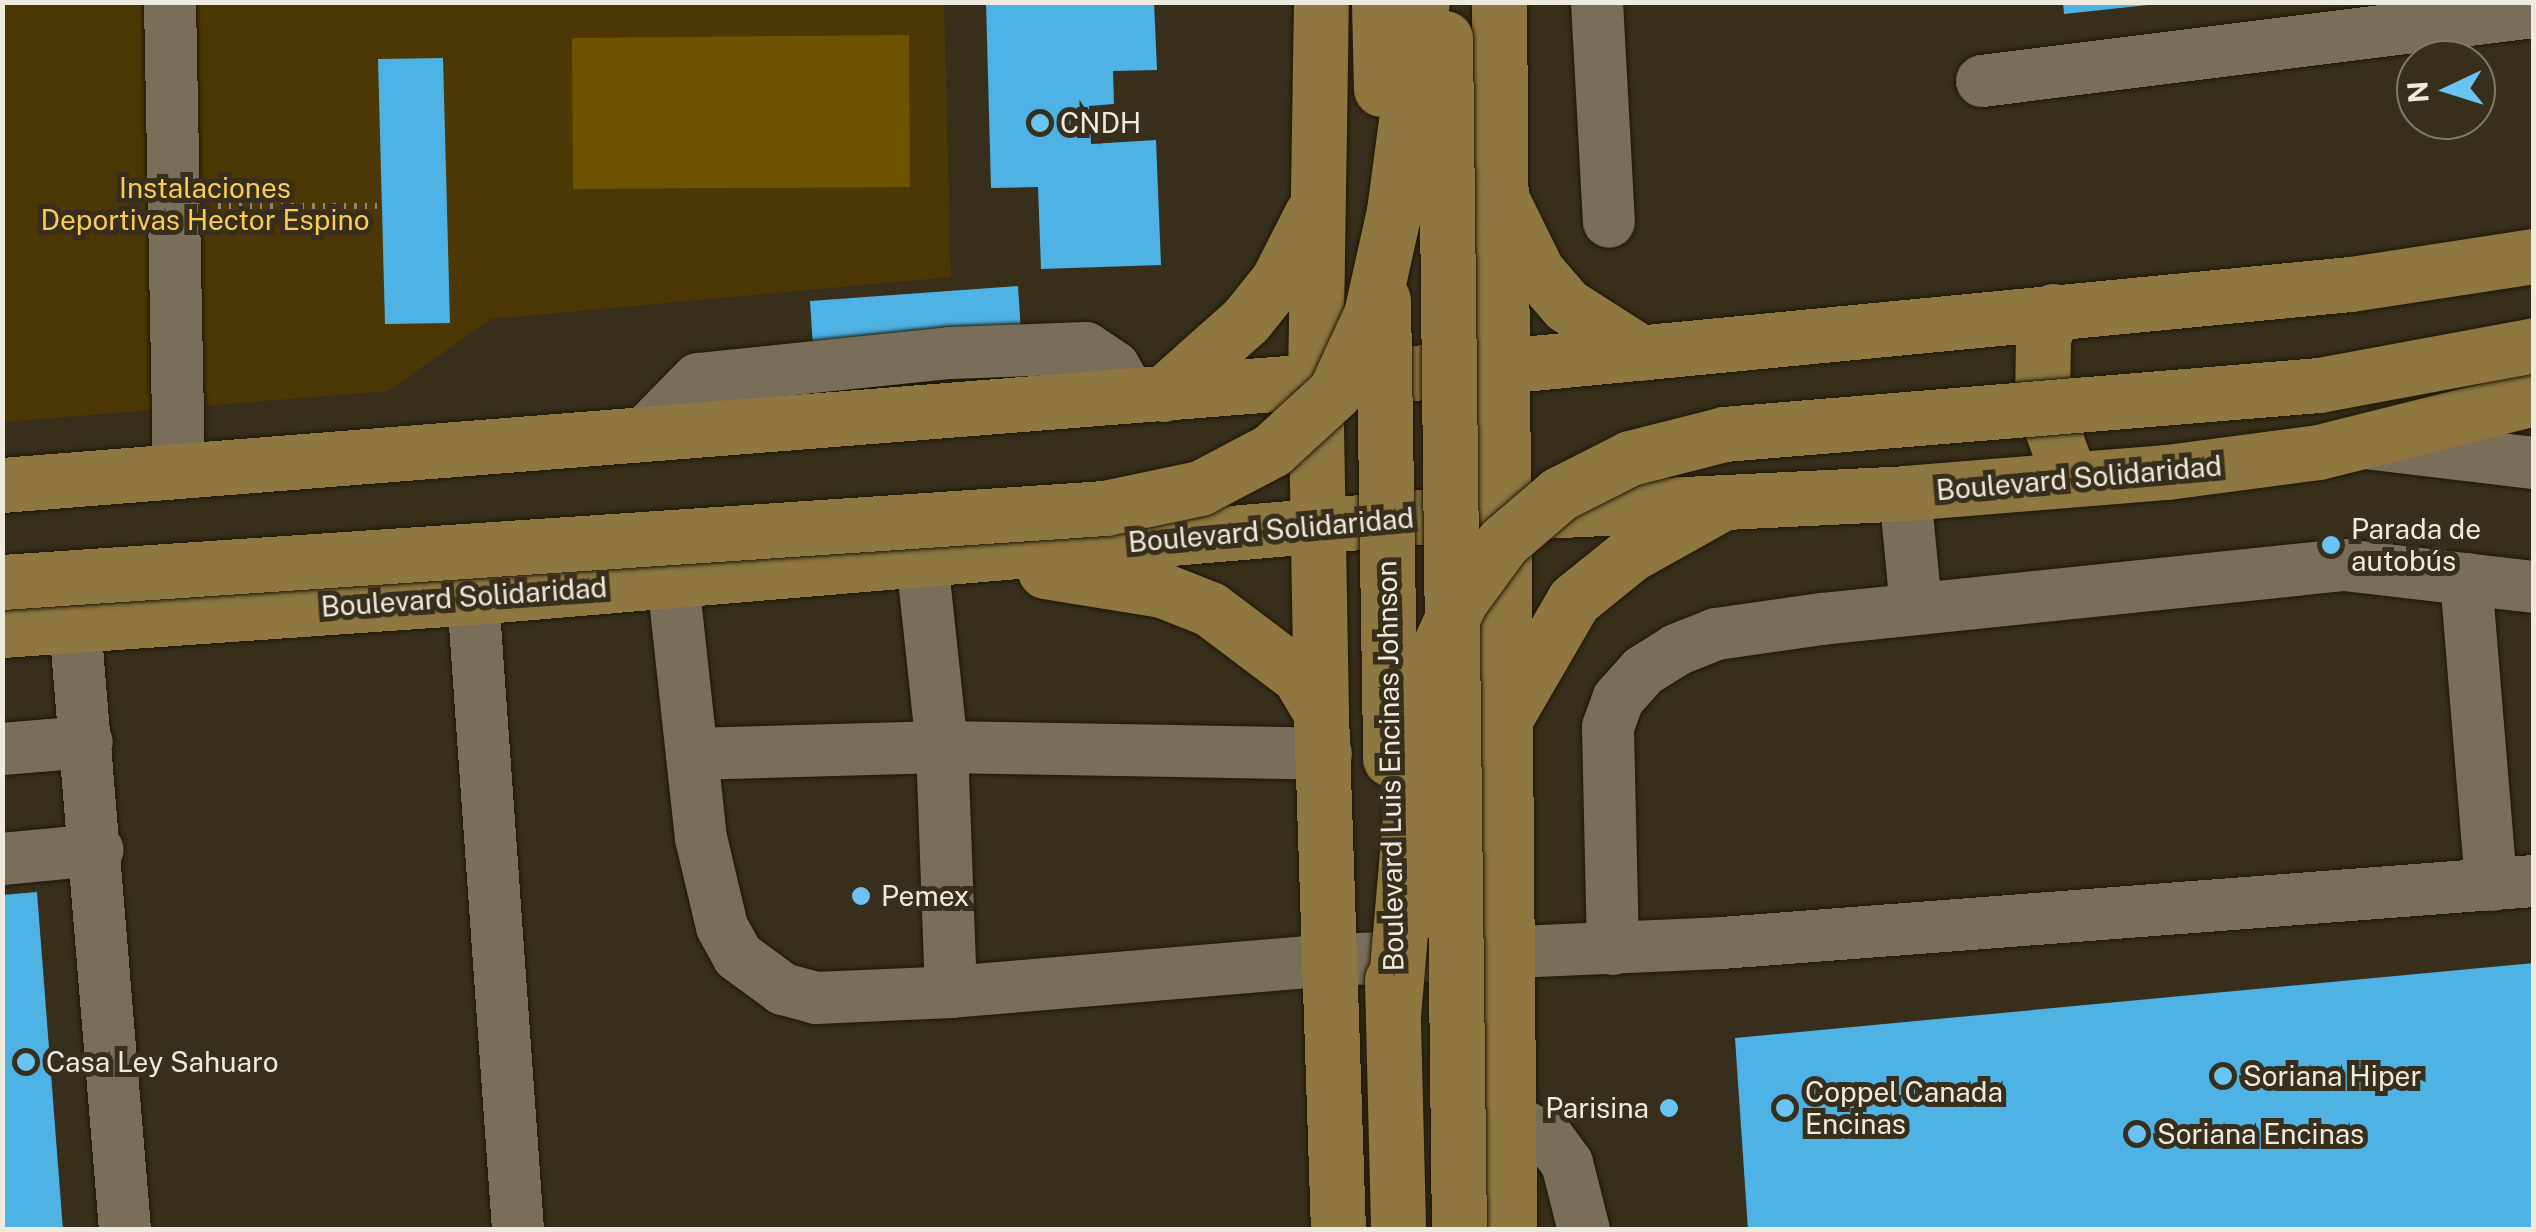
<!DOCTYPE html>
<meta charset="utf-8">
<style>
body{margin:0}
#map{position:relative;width:2536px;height:1232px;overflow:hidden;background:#372f1c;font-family:"Public Sans",sans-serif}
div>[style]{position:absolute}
.green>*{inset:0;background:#4b3805}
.water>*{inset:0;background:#6f5200}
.building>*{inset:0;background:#4eb2e4}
.path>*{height:6px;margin-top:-3px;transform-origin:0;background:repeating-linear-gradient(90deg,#8e8777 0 2.5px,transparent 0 10.5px)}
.roads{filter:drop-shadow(0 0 2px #1e1705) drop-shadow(0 0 2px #1e1705)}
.minor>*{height:52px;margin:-26px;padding:0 26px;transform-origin:26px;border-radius:26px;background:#786e5a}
.major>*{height:55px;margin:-27.5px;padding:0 27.5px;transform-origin:27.5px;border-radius:27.5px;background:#8e7740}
.bridges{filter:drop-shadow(0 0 2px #1e1705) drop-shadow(0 0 2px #1e1705)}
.major-bridge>*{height:55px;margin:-27.5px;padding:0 27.5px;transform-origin:27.5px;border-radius:27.5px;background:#8e7740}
.dots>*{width:28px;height:28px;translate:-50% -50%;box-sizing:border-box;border:5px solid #372f1c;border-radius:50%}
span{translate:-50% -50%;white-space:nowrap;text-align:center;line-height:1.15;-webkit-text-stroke:10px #372f1c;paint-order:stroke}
.poi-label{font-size:28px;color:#efeade}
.left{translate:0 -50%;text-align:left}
.right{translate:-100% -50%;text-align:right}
.park-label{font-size:28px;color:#fdcb51}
.street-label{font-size:28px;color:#efeade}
.frame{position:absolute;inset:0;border:5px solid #efeade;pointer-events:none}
.north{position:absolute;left:2396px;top:40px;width:100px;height:100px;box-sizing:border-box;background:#372f1c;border:2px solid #817a6a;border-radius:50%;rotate:266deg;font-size:28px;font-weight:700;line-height:40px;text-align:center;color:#efeade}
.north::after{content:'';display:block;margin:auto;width:35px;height:45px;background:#6ac3f2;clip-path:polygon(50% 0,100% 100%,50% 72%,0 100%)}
</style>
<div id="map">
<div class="green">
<i style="clip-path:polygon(3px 3px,944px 3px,951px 277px,491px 319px,388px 391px,3px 422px)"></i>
</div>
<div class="water">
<i style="clip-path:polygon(909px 35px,910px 187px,573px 189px,572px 38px)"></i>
</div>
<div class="building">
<i style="clip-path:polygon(986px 2px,1154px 2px,1157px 70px,1113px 71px,1114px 104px,1089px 106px,1091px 144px,1156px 140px,1161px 265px,1041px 269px,1038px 187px,991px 188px)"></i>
<i style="clip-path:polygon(2063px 2px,2148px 2px,2148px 5px,2064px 14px)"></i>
<i style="clip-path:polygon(443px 58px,450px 323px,385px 324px,378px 59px)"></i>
<i style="clip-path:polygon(1018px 286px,1021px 332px,813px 347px,810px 301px)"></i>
<i style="clip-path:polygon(37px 892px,63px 1230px,2px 1230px,2px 895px)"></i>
<i style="clip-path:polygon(2534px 963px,2534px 1230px,1748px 1230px,1735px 1038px)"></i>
</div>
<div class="path">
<i style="left:218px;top:206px;width:159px"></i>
</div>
<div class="roads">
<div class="minor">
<i style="left:170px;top:2px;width:470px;rotate:88.9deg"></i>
<i style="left:1597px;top:2px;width:220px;rotate:86.9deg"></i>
<i style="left:1982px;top:81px;width:556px;rotate:-7.13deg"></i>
<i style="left:642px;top:436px;width:80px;rotate:-45.5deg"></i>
<i style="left:698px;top:379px;width:253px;rotate:-5.9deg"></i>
<i style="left:950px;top:353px;width:136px;rotate:-2.1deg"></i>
<i style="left:1086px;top:348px;width:34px;rotate:34deg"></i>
<i style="left:1114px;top:367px;width:34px;rotate:60deg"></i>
<i style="left:2366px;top:443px;width:169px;rotate:6.8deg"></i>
<i style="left:1905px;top:493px;width:116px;rotate:84.5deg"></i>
<i style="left:922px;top:560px;width:188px;rotate:83.9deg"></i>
<i style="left:942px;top:747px;width:245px;rotate:87.9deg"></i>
<i style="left:951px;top:992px;width:383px;rotate:-4.8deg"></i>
<i style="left:1333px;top:960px;width:389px;rotate:-2.5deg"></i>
<i style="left:1722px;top:943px;width:814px;rotate:-4.37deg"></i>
<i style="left:2466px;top:579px;width:307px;rotate:85.3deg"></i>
<i style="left:673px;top:581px;width:259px;rotate:83.8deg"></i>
<i style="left:701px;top:838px;width:91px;rotate:76.7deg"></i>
<i style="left:722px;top:927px;width:33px;rotate:61deg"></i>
<i style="left:738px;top:956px;width:56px;rotate:36.3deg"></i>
<i style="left:783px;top:989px;width:34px;rotate:15deg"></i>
<i style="left:816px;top:998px;width:135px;rotate:-2.5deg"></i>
<i style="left:473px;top:597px;width:635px;rotate:85.93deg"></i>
<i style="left:75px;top:624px;width:608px;rotate:85.28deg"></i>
<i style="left:2px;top:749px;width:85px;rotate:-4.7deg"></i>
<i style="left:692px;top:754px;width:250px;rotate:-1.6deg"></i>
<i style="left:942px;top:747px;width:384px;rotate:1deg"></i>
<i style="left:2px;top:859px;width:96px;rotate:-5.4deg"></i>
<i style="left:1613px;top:949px;width:222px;rotate:-91.3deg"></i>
<i style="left:1608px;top:727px;width:30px;rotate:-70deg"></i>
<i style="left:1618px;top:699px;width:38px;rotate:-48deg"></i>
<i style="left:1643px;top:671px;width:39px;rotate:-32deg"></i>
<i style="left:1676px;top:650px;width:43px;rotate:-21.8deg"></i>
<i style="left:1716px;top:634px;width:107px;rotate:-8.1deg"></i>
<i style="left:1822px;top:619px;width:525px;rotate:-5.91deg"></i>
<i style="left:2344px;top:565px;width:191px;rotate:6.6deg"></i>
<i style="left:1508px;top:1118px;width:47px;rotate:27.6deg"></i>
<i style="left:1550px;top:1140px;width:29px;rotate:54deg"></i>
<i style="left:1567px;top:1163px;width:69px;rotate:75.8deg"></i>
</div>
<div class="major">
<i style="left:1499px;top:2px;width:1228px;rotate:89.53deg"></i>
<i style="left:1505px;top:206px;width:72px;rotate:63.8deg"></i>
<i style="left:1537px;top:271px;width:45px;rotate:49.5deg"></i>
<i style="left:1566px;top:305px;width:89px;rotate:32.6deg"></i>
<i style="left:2053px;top:311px;width:30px;rotate:110deg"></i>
<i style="left:2043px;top:339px;width:62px;rotate:90.9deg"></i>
<i style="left:2042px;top:401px;width:83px;rotate:70.3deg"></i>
<i style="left:1163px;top:394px;width:111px;rotate:-41.7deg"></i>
<i style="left:1246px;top:320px;width:51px;rotate:-51.3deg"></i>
<i style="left:1278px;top:280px;width:73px;rotate:-63.1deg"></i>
<i style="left:2px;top:485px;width:1505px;rotate:-4.54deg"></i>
<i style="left:1502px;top:366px;width:853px;rotate:-5.52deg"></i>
<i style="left:2351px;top:284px;width:185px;rotate:-8.7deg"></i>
<i style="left:1045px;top:571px;width:119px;rotate:9.2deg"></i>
<i style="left:1162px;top:590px;width:52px;rotate:21.6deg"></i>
<i style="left:1210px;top:609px;width:111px;rotate:37deg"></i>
<i style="left:1299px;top:676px;width:43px;rotate:59.3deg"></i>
<i style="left:1321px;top:713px;width:517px;rotate:88.12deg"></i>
<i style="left:2px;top:630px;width:472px;rotate:-4deg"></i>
<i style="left:473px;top:597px;width:949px;rotate:-4.83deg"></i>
<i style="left:1419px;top:517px;width:487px;rotate:-2.8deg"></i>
<i style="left:1905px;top:493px;width:263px;rotate:-4.6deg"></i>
<i style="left:2167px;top:472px;width:153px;rotate:-7.5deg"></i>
<i style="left:2319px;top:452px;width:222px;rotate:-14.1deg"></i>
<i style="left:1509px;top:712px;width:129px;rotate:-59.9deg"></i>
<i style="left:1574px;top:600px;width:73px;rotate:-38.9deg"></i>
<i style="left:1631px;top:554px;width:96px;rotate:-29.2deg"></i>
<i style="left:1321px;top:713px;width:331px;rotate:-91deg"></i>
<i style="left:1315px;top:382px;width:380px;rotate:-89.1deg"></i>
</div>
</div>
<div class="bridges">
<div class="major-bridge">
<i style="left:1379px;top:2px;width:87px;rotate:88.7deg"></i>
<i style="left:1445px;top:38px;width:1192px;rotate:89.33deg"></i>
<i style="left:1383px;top:300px;width:459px;rotate:89.1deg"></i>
<i style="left:2px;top:582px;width:1105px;rotate:-3.84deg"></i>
<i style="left:1105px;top:508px;width:97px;rotate:-11.9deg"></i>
<i style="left:1200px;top:488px;width:81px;rotate:-27.8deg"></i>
<i style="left:1272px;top:450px;width:86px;rotate:-42.6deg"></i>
<i style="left:1335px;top:392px;width:86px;rotate:-65.2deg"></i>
<i style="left:1371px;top:314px;width:106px;rotate:-77.4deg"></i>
<i style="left:1394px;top:211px;width:211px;rotate:-82.4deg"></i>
<i style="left:1392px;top:980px;width:250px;rotate:88.6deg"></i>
<i style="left:1393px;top:1015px;width:268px;rotate:-85.1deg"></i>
<i style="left:1416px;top:748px;width:90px;rotate:-79.1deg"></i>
<i style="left:1433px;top:660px;width:65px;rotate:-65.4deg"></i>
<i style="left:1460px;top:601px;width:73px;rotate:-53.9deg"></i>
<i style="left:1503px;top:542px;width:74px;rotate:-40.6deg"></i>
<i style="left:1559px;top:494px;width:80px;rotate:-26.9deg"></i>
<i style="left:1630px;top:458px;width:97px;rotate:-14.3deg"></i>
<i style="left:1724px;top:434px;width:597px;rotate:-4.71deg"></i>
<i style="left:2319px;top:385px;width:219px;rotate:-10.5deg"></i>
</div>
</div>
<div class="dots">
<i style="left:1040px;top:123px;background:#6ac3f2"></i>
<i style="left:2331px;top:545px;background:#6ac3f2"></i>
<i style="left:861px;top:896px;background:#6ac3f2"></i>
<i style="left:26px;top:1062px;background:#6ac3f2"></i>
<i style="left:2223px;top:1076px;background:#6ac3f2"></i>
<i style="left:1669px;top:1108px;background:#6ac3f2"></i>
<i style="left:1785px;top:1108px;background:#6ac3f2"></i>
<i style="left:2137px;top:1134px;background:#6ac3f2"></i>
</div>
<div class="poi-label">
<span class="left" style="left:1060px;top:123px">CNDH</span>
<span class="left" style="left:2351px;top:545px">Parada de<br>autobús</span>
<span class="left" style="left:881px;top:896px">Pemex</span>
<span class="left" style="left:46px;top:1062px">Casa Ley Sahuaro</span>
<span class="left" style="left:2243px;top:1076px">Soriana Hiper</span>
<span class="left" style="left:1805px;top:1108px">Coppel Canada<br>Encinas</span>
<span class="right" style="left:1649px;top:1108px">Parisina</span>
<span class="left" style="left:2157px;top:1134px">Soriana Encinas</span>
</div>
<div class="park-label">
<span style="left:205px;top:204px">Instalaciones<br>Deportivas Hector Espino</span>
</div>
<div class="street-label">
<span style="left:2079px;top:478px;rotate:-5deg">Boulevard Solidaridad</span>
<span style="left:1271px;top:530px;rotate:-5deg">Boulevard Solidaridad</span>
<span style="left:464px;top:597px;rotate:-4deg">Boulevard Solidaridad</span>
<span style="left:1390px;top:766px;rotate:-91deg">Boulevard Luis Encinas Johnson</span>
</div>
<div class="frame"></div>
<div class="north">N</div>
</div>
